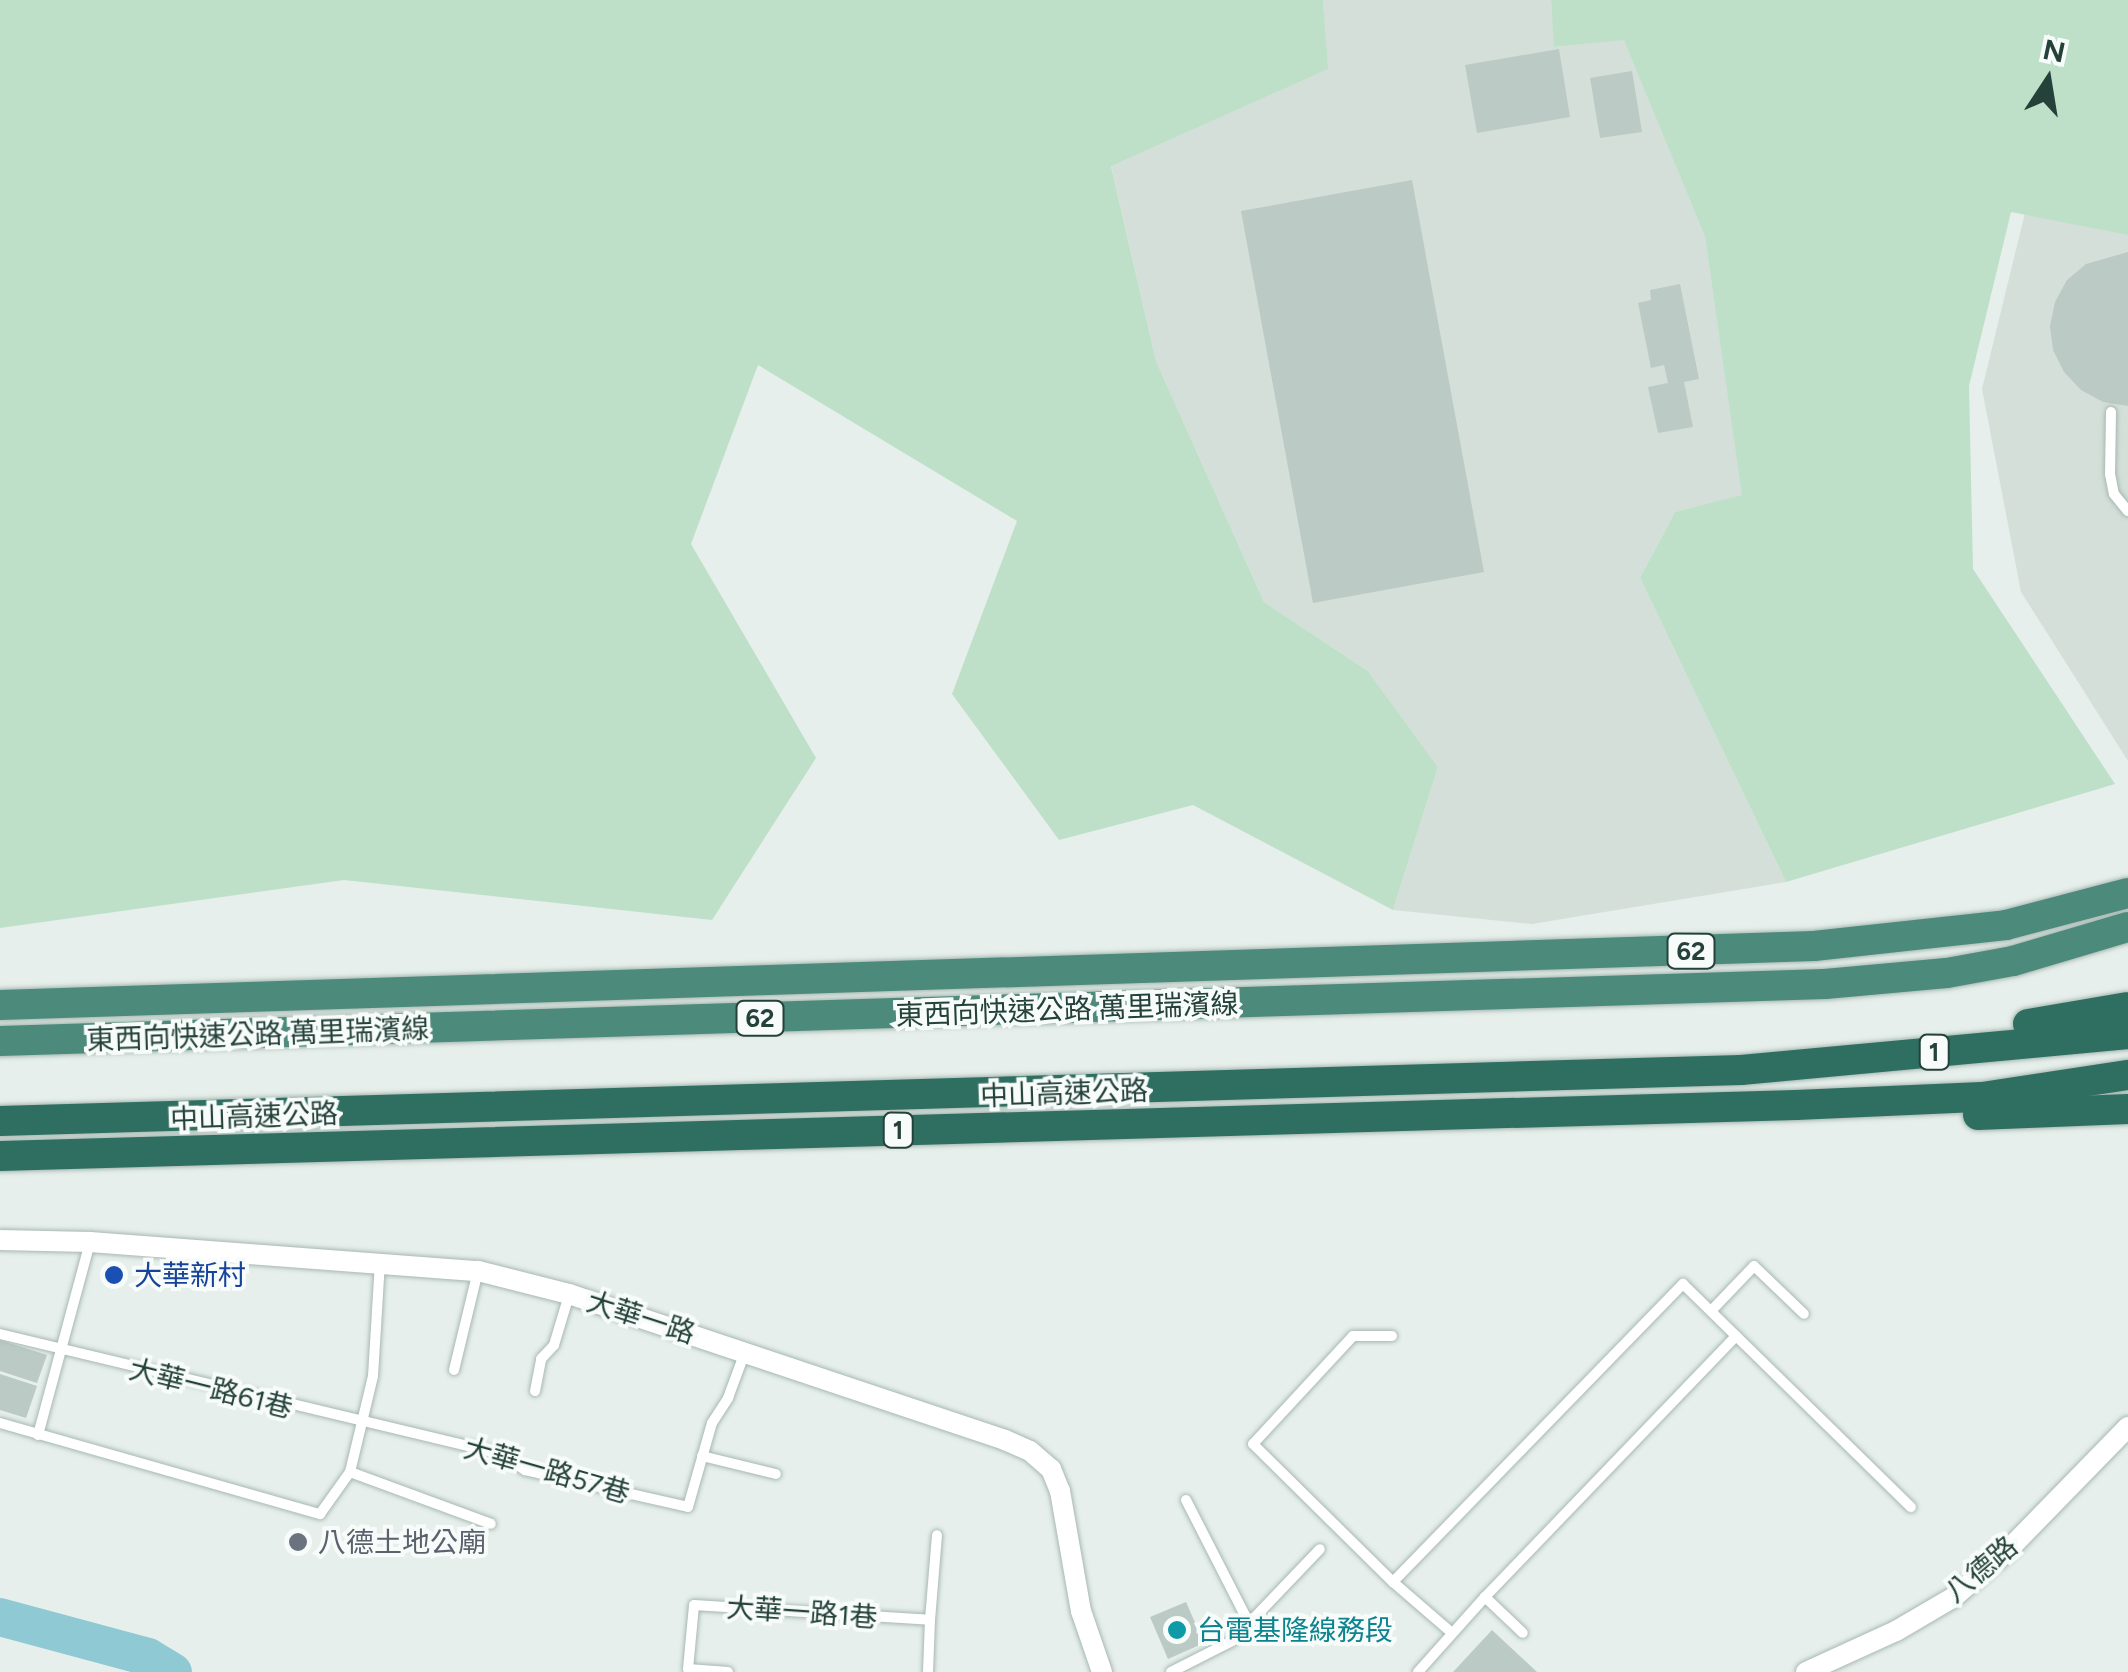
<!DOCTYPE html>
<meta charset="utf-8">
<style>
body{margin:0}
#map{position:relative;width:2128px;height:1672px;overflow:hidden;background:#e6efeb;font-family:Figtree,"Noto Sans TC",sans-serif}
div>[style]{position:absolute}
.built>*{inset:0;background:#d4dfda}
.green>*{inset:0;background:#bfe0c8}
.river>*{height:38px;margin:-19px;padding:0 19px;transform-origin:19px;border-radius:19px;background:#8ec9d4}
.building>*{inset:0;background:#bbcac4}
.roads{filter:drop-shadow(0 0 2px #a8b8b2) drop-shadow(0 0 2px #a8b8b2)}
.service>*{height:10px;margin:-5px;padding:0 5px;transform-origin:5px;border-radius:5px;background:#fff}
.minor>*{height:20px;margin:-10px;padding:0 10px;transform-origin:10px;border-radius:10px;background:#fff}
.trunk>*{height:30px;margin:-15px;padding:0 15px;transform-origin:15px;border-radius:15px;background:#4c8a7c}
.motorway>*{height:30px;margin:-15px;padding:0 15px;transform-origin:15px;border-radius:15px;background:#2f6f62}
.dots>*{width:28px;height:28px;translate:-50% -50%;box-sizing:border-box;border:5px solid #f7fbf9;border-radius:50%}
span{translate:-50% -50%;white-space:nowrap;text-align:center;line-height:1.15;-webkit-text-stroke:8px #f7fbf9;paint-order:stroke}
.shield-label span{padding:2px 8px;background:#f7fbf9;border:2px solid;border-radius:8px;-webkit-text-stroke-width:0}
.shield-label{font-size:25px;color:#24423a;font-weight:700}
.street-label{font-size:28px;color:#24423a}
.transit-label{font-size:28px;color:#164399}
.left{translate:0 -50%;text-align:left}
.worship-label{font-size:28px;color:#5b616d}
.culture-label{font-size:28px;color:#0d838f}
.north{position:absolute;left:1998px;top:30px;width:100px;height:100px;-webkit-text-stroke:8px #f7fbf9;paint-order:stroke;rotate:12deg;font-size:28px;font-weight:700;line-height:40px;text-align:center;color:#24423a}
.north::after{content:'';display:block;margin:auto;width:35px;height:45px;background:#24423a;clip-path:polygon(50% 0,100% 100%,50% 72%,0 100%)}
</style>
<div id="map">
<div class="built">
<i style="clip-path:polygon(1323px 0,1551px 0,1555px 47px,1624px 39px,1705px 237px,1743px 496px,1675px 512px,1640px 578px,1786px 882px,1532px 924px,1393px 910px,1438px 767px,1368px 671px,1264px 602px,1156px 361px,1111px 165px,1327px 69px)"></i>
<i style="clip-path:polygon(2128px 0,2128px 761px,2021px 592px,1982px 389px,2034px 176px)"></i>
</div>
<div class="green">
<i style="clip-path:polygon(0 0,1323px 0,1328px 69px,1111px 166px,1156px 361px,1264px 602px,1368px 671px,1438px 767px,1393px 910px,1193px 805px,1059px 840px,952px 694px,1017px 521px,758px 365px,691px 544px,816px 758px,712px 920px,344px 880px,0 928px)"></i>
<i style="clip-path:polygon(1551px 0,2128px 0,2128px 235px,2011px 212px,1969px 386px,1973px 569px,2115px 784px,1786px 882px,1640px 578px,1675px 512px,1742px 495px,1705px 237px,1624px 40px,1554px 47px)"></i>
</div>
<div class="river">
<i style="left:0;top:1617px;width:153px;rotate:15.1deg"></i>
<i style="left:148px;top:1657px;width:29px;rotate:31deg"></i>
</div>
<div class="building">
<i style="clip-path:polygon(1559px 49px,1570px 117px,1477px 133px,1465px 65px)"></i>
<i style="clip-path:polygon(1632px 71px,1642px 132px,1600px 138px,1590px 78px)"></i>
<i style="clip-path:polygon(1412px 180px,1484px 572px,1313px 603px,1241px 211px)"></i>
<i style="clip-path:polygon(2128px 252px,2128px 406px,2103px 402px,2081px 390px,2064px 372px,2053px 350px,2050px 326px,2055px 302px,2067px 280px,2086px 264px)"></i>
<i style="clip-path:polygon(1680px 284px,1699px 379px,1684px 382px,1693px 427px,1658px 433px,1648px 387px,1668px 383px,1664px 365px,1651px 368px,1638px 303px,1651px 300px,1650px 290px)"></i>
<i style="clip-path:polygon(0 1340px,47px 1355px,37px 1383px,0 1371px)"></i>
<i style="clip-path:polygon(0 1374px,37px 1386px,26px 1418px,0 1410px)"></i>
<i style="clip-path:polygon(1186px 1602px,1204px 1643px,1168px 1659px,1150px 1617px)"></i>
<i style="clip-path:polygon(1492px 1630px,1537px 1672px,1453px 1672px)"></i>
</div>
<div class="roads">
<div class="service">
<i style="left:2111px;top:412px;width:62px;rotate:90.9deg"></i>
<i style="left:2110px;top:474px;width:20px;rotate:79deg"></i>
<i style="left:2114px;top:494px;width:22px;rotate:51deg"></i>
<i style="left:1711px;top:1311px;width:62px;rotate:-46.3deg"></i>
<i style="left:1754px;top:1266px;width:69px;rotate:43.8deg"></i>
<i style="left:0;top:1334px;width:515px;rotate:13.47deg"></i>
<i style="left:501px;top:1454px;width:29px;rotate:34deg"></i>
<i style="left:525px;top:1470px;width:167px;rotate:12.8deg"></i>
<i style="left:688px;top:1507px;width:87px;rotate:-74.1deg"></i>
<i style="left:712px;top:1423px;width:30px;rotate:-57deg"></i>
<i style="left:728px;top:1398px;width:49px;rotate:-69.7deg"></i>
<i style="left:1392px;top:1336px;width:39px;rotate:180deg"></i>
<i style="left:1353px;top:1336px;width:147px;rotate:132.8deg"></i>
<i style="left:1253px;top:1444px;width:197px;rotate:44.6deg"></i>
<i style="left:454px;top:1370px;width:102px;rotate:-76.4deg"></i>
<i style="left:535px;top:1391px;width:33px;rotate:-79deg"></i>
<i style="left:541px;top:1359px;width:19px;rotate:-47deg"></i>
<i style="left:554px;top:1345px;width:52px;rotate:-73.3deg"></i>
<i style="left:0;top:1423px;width:333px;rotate:15.9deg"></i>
<i style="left:320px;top:1514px;width:52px;rotate:-54.5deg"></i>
<i style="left:350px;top:1472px;width:99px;rotate:-76.5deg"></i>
<i style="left:373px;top:1376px;width:115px;rotate:-86.5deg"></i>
<i style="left:38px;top:1435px;width:200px;rotate:-74.9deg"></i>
<i style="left:702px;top:1456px;width:76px;rotate:13.7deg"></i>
<i style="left:350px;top:1472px;width:150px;rotate:20.2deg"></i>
<i style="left:1186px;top:1500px;width:138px;rotate:62.9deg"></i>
<i style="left:1485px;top:1597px;width:362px;rotate:-46.1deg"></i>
<i style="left:1452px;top:1633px;width:78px;rotate:-139.2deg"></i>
<i style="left:1393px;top:1582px;width:416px;rotate:-45.8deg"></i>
<i style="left:1683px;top:1284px;width:319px;rotate:44.4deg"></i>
<i style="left:728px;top:1672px;width:40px;rotate:-175.7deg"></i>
<i style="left:688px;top:1669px;width:64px;rotate:-84.6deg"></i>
<i style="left:694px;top:1605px;width:236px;rotate:3.6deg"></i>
<i style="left:930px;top:1620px;width:85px;rotate:-85.3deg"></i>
<i style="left:928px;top:1672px;width:52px;rotate:-87.8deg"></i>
<i style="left:1171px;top:1672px;width:68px;rotate:-26.9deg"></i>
<i style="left:1232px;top:1641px;width:127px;rotate:-46.3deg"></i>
<i style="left:1418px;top:1672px;width:101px;rotate:-48.2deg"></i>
<i style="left:1485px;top:1597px;width:52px;rotate:43.5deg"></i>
</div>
<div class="minor">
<i style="left:0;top:1240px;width:90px;rotate:1.3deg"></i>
<i style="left:90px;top:1242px;width:389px;rotate:4.3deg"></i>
<i style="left:478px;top:1271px;width:94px;rotate:14.2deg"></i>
<i style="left:569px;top:1294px;width:460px;rotate:18.5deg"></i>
<i style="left:1005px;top:1440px;width:27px;rotate:24deg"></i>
<i style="left:1030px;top:1451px;width:28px;rotate:41deg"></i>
<i style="left:1051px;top:1469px;width:24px;rotate:68deg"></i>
<i style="left:1060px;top:1491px;width:122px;rotate:80.1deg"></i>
<i style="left:1081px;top:1611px;width:65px;rotate:71deg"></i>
<i style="left:1806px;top:1672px;width:99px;rotate:-24.5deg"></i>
<i style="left:1896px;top:1631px;width:67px;rotate:-30.4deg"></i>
<i style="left:1954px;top:1597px;width:69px;rotate:-40.9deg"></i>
<i style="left:2006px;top:1552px;width:175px;rotate:-45.7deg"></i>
</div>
<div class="trunk">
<i style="left:0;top:1005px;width:1815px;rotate:-1.86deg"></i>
<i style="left:1814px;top:946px;width:193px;rotate:-6.2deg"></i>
<i style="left:2006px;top:925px;width:126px;rotate:-14.7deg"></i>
<i style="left:0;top:1041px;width:1826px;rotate:-1.79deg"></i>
<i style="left:1825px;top:984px;width:122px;rotate:-5.2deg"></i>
<i style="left:1947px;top:973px;width:67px;rotate:-10.3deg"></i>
<i style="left:2013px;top:961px;width:120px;rotate:-16.5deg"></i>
</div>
<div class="motorway">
<i style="left:2028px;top:1024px;width:101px;rotate:-9.6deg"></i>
<i style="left:1978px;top:1115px;width:150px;rotate:-2.3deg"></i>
<i style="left:0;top:1121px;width:1742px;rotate:-1.68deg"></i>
<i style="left:1741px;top:1070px;width:389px;rotate:-5.3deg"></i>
<i style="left:0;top:1156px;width:1797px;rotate:-1.63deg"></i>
<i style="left:1796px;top:1105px;width:186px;rotate:-2.5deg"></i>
<i style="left:1982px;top:1097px;width:148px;rotate:-8.6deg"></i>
</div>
</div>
<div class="dots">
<i style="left:114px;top:1275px;background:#1a4fb4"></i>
<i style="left:298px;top:1542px;background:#6b7280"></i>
<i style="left:1177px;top:1630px;background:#0f9aa8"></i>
</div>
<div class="shield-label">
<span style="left:1691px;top:951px">62</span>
<span style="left:760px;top:1018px">62</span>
<span style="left:1934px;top:1052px">1</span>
<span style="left:898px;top:1130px">1</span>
</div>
<div class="street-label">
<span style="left:1067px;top:1009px;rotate:-2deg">東西向快速公路 萬里瑞濱線</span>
<span style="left:258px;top:1034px;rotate:-2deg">東西向快速公路 萬里瑞濱線</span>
<span style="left:1064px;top:1093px;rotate:-2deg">中山高速公路</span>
<span style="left:254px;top:1116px;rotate:-2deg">中山高速公路</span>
<span style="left:641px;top:1317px;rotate:18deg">大華一路</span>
<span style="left:211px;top:1388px;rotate:14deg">大華一路61巷</span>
<span style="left:547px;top:1470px;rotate:16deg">大華一路57巷</span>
<span style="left:1981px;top:1569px;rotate:-40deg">八德路</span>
<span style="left:802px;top:1612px;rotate:4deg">大華一路1巷</span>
</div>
<div class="transit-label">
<span class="left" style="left:134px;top:1275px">大華新村</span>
</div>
<div class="worship-label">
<span class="left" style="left:318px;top:1542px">八德土地公廟</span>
</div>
<div class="culture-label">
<span class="left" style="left:1197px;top:1630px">台電基隆線務段</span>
</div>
<div class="north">N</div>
</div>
